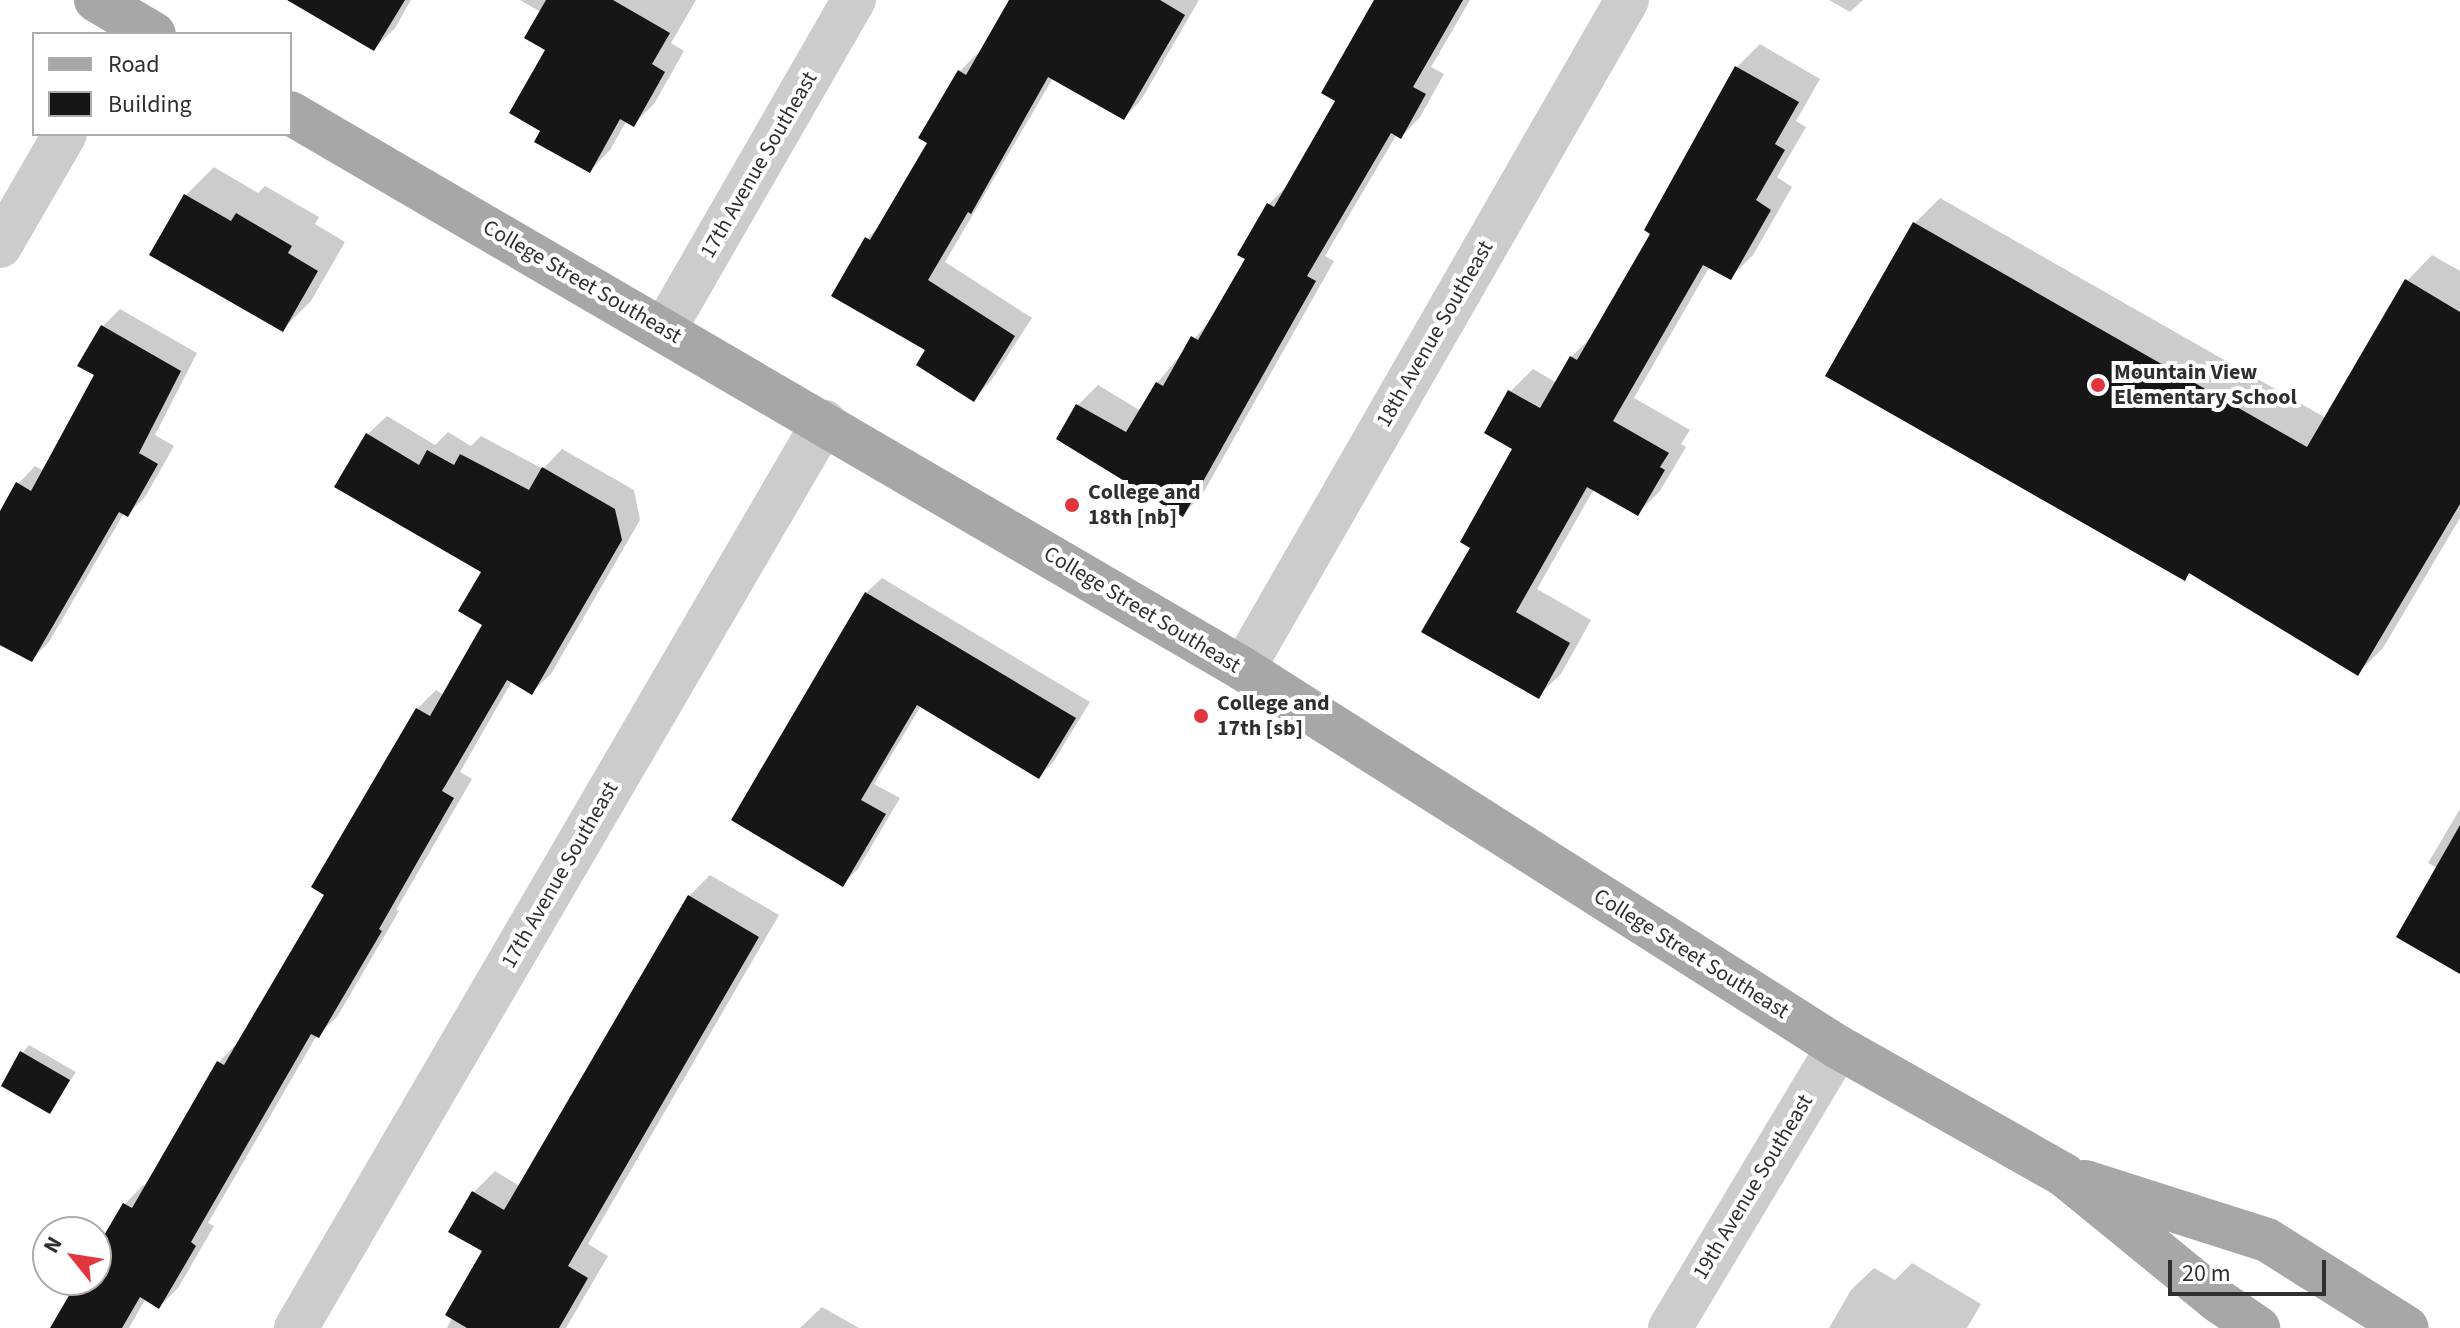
<!DOCTYPE html>
<style>
body{margin:0}
#map{position:relative;width:2460px;height:1328px;overflow:hidden;background:#fff;font-family:"Source Sans 3",sans-serif}
div>[style]{position:absolute}
.shadow>*{inset:0;background:#0003}
.building>*{inset:0;background:#161616}
.street>*{height:44px;margin:-22px;padding:0 22px;transform-origin:22px;border-radius:22px;background:#ccc}
.primary>*{height:44px;margin:-22px;padding:0 22px;transform-origin:22px;border-radius:22px;background:#a7a7a7}
.dots>*{width:22px;height:22px;translate:-50% -50%;box-sizing:border-box;border:4px solid #fff;border-radius:50%}
span{translate:-50% -50%;white-space:nowrap;text-align:center;line-height:1.15;-webkit-text-stroke:8px #fff;paint-order:stroke}
.street-label{font-size:22px;color:#2f2f2f}
.poi-label{font-size:22px;color:#2f2f2f;font-weight:700}
.left{translate:0 -50%;text-align:left}
.legend{position:absolute;left:32px;top:32px;width:260px;height:104px;box-sizing:border-box;background:#fff;border:2px solid #acacac;margin:0;padding:10px 14px;list-style:none;font-size:24px;color:#2f2f2f}
.legend li{display:flex;align-items:center;gap:16px;height:40px}
.legend b{width:40px;border:2px solid #acacac}
.north{position:absolute;left:32px;top:1216px;width:80px;height:80px;box-sizing:border-box;background:#fff;border:2px solid #acacac;border-radius:50%;rotate:300deg;font-size:22px;font-weight:700;line-height:32px;text-align:center;color:#2f2f2f}
.north::after{content:'';display:block;margin:auto;width:28px;height:36px;background:#e33540;clip-path:polygon(50% 0,100% 100%,50% 72%,0 100%)}
.scale{position:absolute;left:2168px;top:1260px;width:158px;height:36px;box-sizing:border-box;border:4px solid #2f2f2f;border-top:0;padding-left:10px;font-size:24px;line-height:28px;white-space:nowrap;color:#2f2f2f;-webkit-text-stroke:6px #fff;paint-order:stroke}
</style>
<div id="map">
<div class="shadow">
<i style="clip-path:polygon(333px 0,411px 0,395px 28px,374px 49px)"></i>
<i style="clip-path:polygon(520px 0,696px 0,671px 43px,684px 51px,654px 104px,634px 124px,627px 120px,610px 150px,590px 171px,543px 131px,548px 49px,541px 12px)"></i>
<i style="clip-path:polygon(1012px 0,1199px 0,1141px 100px,1124px 118px,1053px 78px,945px 262px,1032px 318px,991px 381px,973px 399px,928px 350px,867px 239px,884px 222px,930px 142px,959px 72px,977px 54px,980px 55px)"></i>
<i style="clip-path:polygon(1376px 0,1470px 0,1431px 67px,1444px 74px,1420px 117px,1401px 137px,1397px 134px,1325px 256px,1334px 261px,1202px 495px,1183px 514px,1058px 439px,1078px 405px,1098px 385px,1141px 411px,1157px 383px,1212px 318px,1248px 258px,1268px 205px,1288px 185px,1338px 100px)"></i>
<i style="clip-path:polygon(1829px 0,1863px 0,1850px 12px)"></i>
<i style="clip-path:polygon(1760px 44px,1820px 79px,1796px 121px,1806px 127px,1777px 177px,1792px 187px,1753px 255px,1730px 278px,1710px 266px,1634px 398px,1690px 430px,1681px 444px,1686px 447px,1660px 491px,1638px 513px,1594px 489px,1537px 589px,1591px 620px,1561px 674px,1538px 696px,1473px 547px,1515px 449px,1510px 392px,1533px 369px,1557px 383px,1571px 357px,1594px 335px,1653px 233px,1646px 229px,1737px 67px)"></i>
<i style="clip-path:polygon(214px 167px,258px 193px,265px 186px,319px 217px,315px 224px,345px 242px,311px 301px,283px 329px,185px 196px)"></i>
<i style="clip-path:polygon(1940px 198px,2326px 418px,2407px 281px,2432px 255px,2460px 271px,2460px 518px,2383px 648px,2358px 673px,2191px 572px,2184px 578px,1914px 224px)"></i>
<i style="clip-path:polygon(120px 309px,197px 353px,155px 435px,174px 446px,145px 497px,127px 515px,124px 513px,49px 642px,31px 660px,0 646px,0 515px,18px 484px,35px 466px,44px 471px,96px 374px,103px 326px)"></i>
<i style="clip-path:polygon(387px 416px,435px 445px,448px 432px,471px 446px,481px 436px,543px 469px,562px 449px,634px 490px,640px 520px,551px 674px,532px 692px,512px 681px,460px 772px,472px 779px,396px 910px,399px 911px,337px 1017px,317px 1035px,208px 1223px,214px 1226px,178px 1288px,159px 1307px,146px 1298px,129px 1328px,52px 1328px,80px 1280px,96px 1280px,96px 1253px,125px 1204px,143px 1185px,147px 1187px,219px 1062px,237px 1043px,326px 895px,417px 709px,436px 690px,444px 695px,485px 624px,484px 571px,368px 434px)"></i>
<i style="clip-path:polygon(882px 578px,1090px 702px,1054px 761px,1039px 777px,921px 706px,874px 784px,900px 798px,858px 869px,843px 884px,866px 593px)"></i>
<i style="clip-path:polygon(2460px 809px,2460px 972px,2437px 868px,2428px 863px)"></i>
<i style="clip-path:polygon(710px 875px,779px 915px,588px 1244px,608px 1256px,566px 1328px,447px 1328px,485px 1251px,474px 1192px,495px 1171px,521px 1187px,689px 896px)"></i>
<i style="clip-path:polygon(29px 1045px,76px 1072px,50px 1112px,22px 1053px)"></i>
<i style="clip-path:polygon(1912px 1263px,1981px 1304px,1967px 1328px,1829px 1328px,1851px 1290px,1874px 1268px,1895px 1280px)"></i>
<i style="clip-path:polygon(822px 1307px,859px 1328px,800px 1328px)"></i>
</div>
<div class="building">
<i style="clip-path:polygon(287px 0,405px 0,374px 51px)"></i>
<i style="clip-path:polygon(546px 0,613px 0,670px 33px,652px 64px,665px 72px,634px 127px,620px 119px,590px 173px,534px 142px,540px 131px,509px 113px,545px 50px,524px 38px)"></i>
<i style="clip-path:polygon(1009px 0,1160px 0,1185px 15px,1124px 120px,1048px 77px,971px 214px,968px 212px,928px 280px,1015px 336px,974px 402px,916px 365px,925px 350px,831px 296px,865px 237px,870px 240px,927px 143px,918px 138px,958px 70px,966px 75px)"></i>
<i style="clip-path:polygon(1374px 0,1463px 0,1413px 87px,1426px 94px,1401px 139px,1391px 133px,1307px 276px,1316px 281px,1183px 517px,1056px 439px,1076px 404px,1126px 432px,1156px 382px,1163px 386px,1191px 336px,1198px 340px,1245px 259px,1237px 255px,1267px 203px,1274px 207px,1335px 101px,1321px 93px)"></i>
<i style="clip-path:polygon(1735px 66px,1799px 102px,1775px 144px,1785px 150px,1756px 200px,1771px 210px,1731px 280px,1703px 265px,1613px 421px,1669px 453px,1660px 467px,1665px 470px,1638px 516px,1587px 487px,1516px 612px,1570px 643px,1539px 699px,1421px 632px,1470px 548px,1460px 542px,1512px 449px,1484px 433px,1508px 390px,1540px 408px,1570px 356px,1577px 360px,1650px 234px,1644px 230px)"></i>
<i style="clip-path:polygon(184px 194px,231px 221px,236px 213px,292px 246px,288px 253px,318px 271px,283px 332px,149px 255px)"></i>
<i style="clip-path:polygon(1913px 222px,2307px 447px,2405px 279px,2460px 312px,2460px 504px,2358px 676px,2189px 573px,2185px 581px,1825px 376px)"></i>
<i style="clip-path:polygon(101px 325px,181px 371px,139px 453px,158px 464px,128px 517px,119px 512px,32px 662px,0 645px,0 511px,16px 482px,31px 491px,94px 375px,77px 366px)"></i>
<i style="clip-path:polygon(366px 433px,419px 465px,427px 450px,454px 465px,460px 454px,529px 490px,542px 467px,615px 509px,622px 540px,532px 695px,507px 680px,442px 791px,454px 798px,379px 929px,382px 931px,319px 1038px,311px 1034px,191px 1242px,196px 1246px,159px 1309px,140px 1297px,122px 1328px,50px 1328px,78px 1280px,96px 1280px,96px 1249px,123px 1203px,132px 1208px,217px 1061px,224px 1065px,324px 895px,311px 887px,416px 708px,430px 716px,482px 625px,458px 611px,481px 572px,334px 487px)"></i>
<i style="clip-path:polygon(865px 592px,1076px 718px,1039px 779px,917px 705px,861px 800px,886px 814px,843px 887px,731px 820px)"></i>
<i style="clip-path:polygon(2460px 825px,2460px 974px,2396px 937px)"></i>
<i style="clip-path:polygon(688px 895px,759px 937px,568px 1266px,588px 1278px,559px 1328px,467px 1328px,445px 1315px,482px 1251px,448px 1232px,472px 1191px,504px 1210px)"></i>
<i style="clip-path:polygon(20px 1051px,70px 1080px,50px 1114px,1px 1086px)"></i>
</div>
<div class="street">
<i style="left:0;top:246px;width:129px;rotate:-59.9deg"></i>
<i style="left:664px;top:330px;width:381px;rotate:-60.1deg"></i>
<i style="left:1243px;top:669px;width:771px;rotate:-60.14deg"></i>
<i style="left:296px;top:1328px;width:1049px;rotate:-59.77deg"></i>
<i style="left:1670px;top:1328px;width:327px;rotate:-59.1deg"></i>
</div>
<div class="primary">
<i style="left:96px;top:0;width:67px;rotate:30.4deg"></i>
<i style="left:290px;top:113px;width:1103px;rotate:30.26deg"></i>
<i style="left:1243px;top:669px;width:705px;rotate:32.43deg"></i>
<i style="left:1838px;top:1047px;width:260px;rotate:29.5deg"></i>
<i style="left:2064px;top:1175px;width:198px;rotate:39.2deg"></i>
<i style="left:2217px;top:1300px;width:50px;rotate:34.3deg"></i>
<i style="left:2085px;top:1182px;width:191px;rotate:17.7deg"></i>
<i style="left:2267px;top:1240px;width:165px;rotate:32.2deg"></i>
</div>
<div class="dots">
<i style="left:2098px;top:385px;background:#e33540"></i>
<i style="left:1072px;top:505px;background:#e33540"></i>
<i style="left:1201px;top:716px;background:#e33540"></i>
</div>
<div class="street-label">
<span style="left:759px;top:165px;rotate:-60deg">17th Avenue Southeast</span>
<span style="left:582px;top:282px;rotate:30deg">College Street Southeast</span>
<span style="left:1435px;top:334px;rotate:-60deg">18th Avenue Southeast</span>
<span style="left:1142px;top:610px;rotate:31deg">College Street Southeast</span>
<span style="left:560px;top:875px;rotate:-60deg">17th Avenue Southeast</span>
<span style="left:1691px;top:954px;rotate:32deg">College Street Southeast</span>
<span style="left:1753px;top:1187px;rotate:-59deg">19th Avenue Southeast</span>
</div>
<div class="poi-label">
<span class="left" style="left:2114px;top:385px">Mountain View<br>Elementary School</span>
<span class="left" style="left:1088px;top:505px">College and<br>18th [nb]</span>
<span class="left" style="left:1217px;top:716px">College and<br>17th [sb]</span>
</div>
<ul class="legend">
<li><b style="height:10px;background:#a7a7a7"></b>Road</li>
<li><b style="height:22px;background:#161616"></b>Building</li>
</ul>
<div class="north">N</div>
<div class="scale">20 m</div>
</div>
